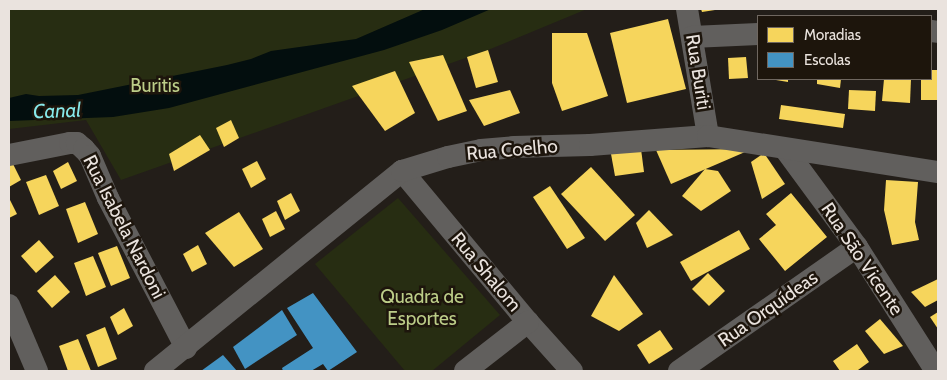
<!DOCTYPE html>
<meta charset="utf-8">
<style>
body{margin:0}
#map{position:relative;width:947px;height:380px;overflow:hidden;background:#231e19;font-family:Cabin,sans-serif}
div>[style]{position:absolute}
.green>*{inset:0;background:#272d12}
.water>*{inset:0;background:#030e0e}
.homes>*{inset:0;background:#f6d55c}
.schools>*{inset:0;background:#4393c3}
.minor>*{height:22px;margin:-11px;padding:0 11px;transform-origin:11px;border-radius:11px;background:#615f5d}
span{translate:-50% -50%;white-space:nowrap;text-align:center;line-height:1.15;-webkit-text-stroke:5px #1d150c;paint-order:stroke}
.street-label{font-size:19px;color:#eae3de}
.park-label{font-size:19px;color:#bccd88}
.water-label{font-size:20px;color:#87e8ea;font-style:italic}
.frame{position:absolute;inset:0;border:10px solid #eae3de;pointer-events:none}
.legend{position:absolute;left:757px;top:15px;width:175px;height:65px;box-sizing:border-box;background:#1d150c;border:1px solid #6f6760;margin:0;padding:6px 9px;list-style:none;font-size:15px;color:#eae3de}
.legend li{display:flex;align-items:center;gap:10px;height:25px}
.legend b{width:25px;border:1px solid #6f6760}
</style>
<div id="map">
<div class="green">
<i style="clip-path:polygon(9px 9px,587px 9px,488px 50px,121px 180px,86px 120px,9px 129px)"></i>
<i style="clip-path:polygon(398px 198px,500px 315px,432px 371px,405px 371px,315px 264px)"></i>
</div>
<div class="water">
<i style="clip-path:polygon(425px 9px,491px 9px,442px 30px,384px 50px,169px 108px,113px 117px,9px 121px,9px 98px,26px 94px,39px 96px,78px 95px,227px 65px,251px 59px,271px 51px,356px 39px)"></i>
</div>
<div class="homes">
<i style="clip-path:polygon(701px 9px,715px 9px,715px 10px,702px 12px)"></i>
<i style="clip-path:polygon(668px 19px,686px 89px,627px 103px,610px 33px)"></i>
<i style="clip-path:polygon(552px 33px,587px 33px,608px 96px,562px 111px,552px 83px)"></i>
<i style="clip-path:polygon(488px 50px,498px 82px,476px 88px,467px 57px)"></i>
<i style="clip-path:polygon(443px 55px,467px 111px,438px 121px,409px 62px)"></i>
<i style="clip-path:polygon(746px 57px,748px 78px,729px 79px,728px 58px)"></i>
<i style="clip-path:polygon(931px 70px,938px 70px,938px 100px,921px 100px,921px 79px,931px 79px)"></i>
<i style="clip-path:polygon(395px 71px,415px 113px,385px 131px,352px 86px)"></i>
<i style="clip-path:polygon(770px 79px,788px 79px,788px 82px)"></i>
<i style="clip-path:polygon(817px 79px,841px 79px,840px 88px,817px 84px)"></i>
<i style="clip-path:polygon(884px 79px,911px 79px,910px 103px,882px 101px)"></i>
<i style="clip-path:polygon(510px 90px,520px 113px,484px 126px,469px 100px)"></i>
<i style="clip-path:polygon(849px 90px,876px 91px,875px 111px,848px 109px)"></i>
<i style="clip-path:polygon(781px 105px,845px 114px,843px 128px,779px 119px)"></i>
<i style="clip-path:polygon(231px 120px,239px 138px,224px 147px,216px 128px)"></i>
<i style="clip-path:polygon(200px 135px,210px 150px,174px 171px,169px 154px)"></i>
<i style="clip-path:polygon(641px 149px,644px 172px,615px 176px,611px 154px)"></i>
<i style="clip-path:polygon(752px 149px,671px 184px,656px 150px)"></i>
<i style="clip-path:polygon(764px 153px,785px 184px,762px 199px,751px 162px)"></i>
<i style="clip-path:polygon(257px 161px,266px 179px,251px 188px,242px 169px)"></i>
<i style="clip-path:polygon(12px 162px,21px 180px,9px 187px,9px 164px)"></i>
<i style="clip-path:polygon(68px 162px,77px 181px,61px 189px,53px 171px)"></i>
<i style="clip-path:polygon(591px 167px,635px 215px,605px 241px,561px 194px)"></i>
<i style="clip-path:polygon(705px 169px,718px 171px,731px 191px,701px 211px,682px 196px)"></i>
<i style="clip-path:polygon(46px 175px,59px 206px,39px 215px,26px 182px)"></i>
<i style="clip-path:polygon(886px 180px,918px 182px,915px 222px,919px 240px,892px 245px,884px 210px)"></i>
<i style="clip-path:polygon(550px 186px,585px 238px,567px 249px,533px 197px)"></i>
<i style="clip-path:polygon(291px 193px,300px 211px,285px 220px,277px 201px)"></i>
<i style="clip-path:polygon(791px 193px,827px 237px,785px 271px,759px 239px,776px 225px,766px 214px)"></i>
<i style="clip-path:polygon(9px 198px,17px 214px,9px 218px)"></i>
<i style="clip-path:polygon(85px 202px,98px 234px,78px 243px,66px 209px)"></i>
<i style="clip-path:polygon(649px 210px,673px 235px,647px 248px,636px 223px)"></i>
<i style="clip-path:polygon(276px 211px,285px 229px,270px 237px,262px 219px)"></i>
<i style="clip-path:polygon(239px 212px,263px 249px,234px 267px,205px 233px)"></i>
<i style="clip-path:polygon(739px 230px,750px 249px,691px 281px,680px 262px)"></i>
<i style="clip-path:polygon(39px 240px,54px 257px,36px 273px,21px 256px)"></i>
<i style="clip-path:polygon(198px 245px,207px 264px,192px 272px,183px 254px)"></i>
<i style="clip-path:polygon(117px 246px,130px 278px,111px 286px,98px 253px)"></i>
<i style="clip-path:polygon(93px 256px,106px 287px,86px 296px,74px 263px)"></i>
<i style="clip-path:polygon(708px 273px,725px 291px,709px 306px,692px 289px)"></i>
<i style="clip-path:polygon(55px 275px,70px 292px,52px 308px,37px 291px)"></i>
<i style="clip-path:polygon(614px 275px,643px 314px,619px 331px,591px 316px)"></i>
<i style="clip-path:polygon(938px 279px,938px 300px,925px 307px,911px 292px)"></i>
<i style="clip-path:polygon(124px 308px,133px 326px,118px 335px,110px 317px)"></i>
<i style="clip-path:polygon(938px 312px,938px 329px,930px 317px)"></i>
<i style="clip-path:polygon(880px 319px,903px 346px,884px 354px,865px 331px)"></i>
<i style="clip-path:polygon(105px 327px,117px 359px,98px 367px,86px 335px)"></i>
<i style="clip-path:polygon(660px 330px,673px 349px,649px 364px,637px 345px)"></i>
<i style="clip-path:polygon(78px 339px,91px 371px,68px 371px,59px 346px)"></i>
<i style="clip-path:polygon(857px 344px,869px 362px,858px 370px,859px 371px,840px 371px,833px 361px)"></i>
</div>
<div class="schools">
<i style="clip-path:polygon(313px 293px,357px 352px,328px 371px,323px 364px,311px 371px,283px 371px,282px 368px,313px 348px,287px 308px)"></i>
<i style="clip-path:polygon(282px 310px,297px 335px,245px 369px,233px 347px)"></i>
<i style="clip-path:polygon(223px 355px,237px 371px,201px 371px)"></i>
</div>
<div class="minor">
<i style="left:687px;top:9px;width:129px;rotate:80.6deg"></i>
<i style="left:931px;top:31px;width:7px;rotate:8deg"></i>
<i style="left:692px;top:37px;width:66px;rotate:-2.6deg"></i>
<i style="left:785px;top:149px;width:122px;rotate:53.7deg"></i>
<i style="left:857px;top:247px;width:147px;rotate:57.5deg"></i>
<i style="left:9px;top:155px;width:62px;rotate:-11.1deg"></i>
<i style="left:70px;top:143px;width:7px"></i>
<i style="left:77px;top:143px;width:9px;rotate:41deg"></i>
<i style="left:84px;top:149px;width:9px;rotate:49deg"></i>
<i style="left:90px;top:156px;width:46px;rotate:66.8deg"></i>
<i style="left:108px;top:198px;width:169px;rotate:62.5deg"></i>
<i style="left:402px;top:171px;width:197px;rotate:50.2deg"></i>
<i style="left:528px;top:322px;width:66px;rotate:48.1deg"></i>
<i style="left:9px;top:305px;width:72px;rotate:67deg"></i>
<i style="left:155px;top:371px;width:318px;rotate:-39deg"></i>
<i style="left:402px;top:171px;width:48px;rotate:-16.9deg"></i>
<i style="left:448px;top:157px;width:34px;rotate:-12deg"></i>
<i style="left:481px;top:150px;width:33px;rotate:-5deg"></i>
<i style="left:514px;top:147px;width:76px;rotate:-1.5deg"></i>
<i style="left:590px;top:145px;width:118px;rotate:-4.4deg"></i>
<i style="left:708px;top:136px;width:233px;rotate:8.9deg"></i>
<i style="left:465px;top:371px;width:80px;rotate:-37.9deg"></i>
<i style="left:679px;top:371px;width:217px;rotate:-34.9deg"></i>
</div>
<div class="street-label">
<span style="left:698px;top:72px;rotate:81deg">Rua Buriti</span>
<span style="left:512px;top:150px;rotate:-5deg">Rua Coelho</span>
<span style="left:124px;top:227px;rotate:63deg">Rua Isabela Nardoni</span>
<span style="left:862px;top:259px;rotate:56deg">Rua São Vicente</span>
<span style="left:486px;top:272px;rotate:50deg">Rua Shalom</span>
<span style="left:768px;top:309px;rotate:-35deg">Rua Orquídeas</span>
</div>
<div class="park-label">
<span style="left:155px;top:86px">Buritis</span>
<span style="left:422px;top:308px">Quadra de<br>Esportes</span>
</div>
<div class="water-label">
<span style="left:57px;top:111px;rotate:-2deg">Canal</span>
</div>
<div class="frame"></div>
<ul class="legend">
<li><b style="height:14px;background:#f6d55c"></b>Moradias</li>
<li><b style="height:14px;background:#4393c3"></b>Escolas</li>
</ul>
</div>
